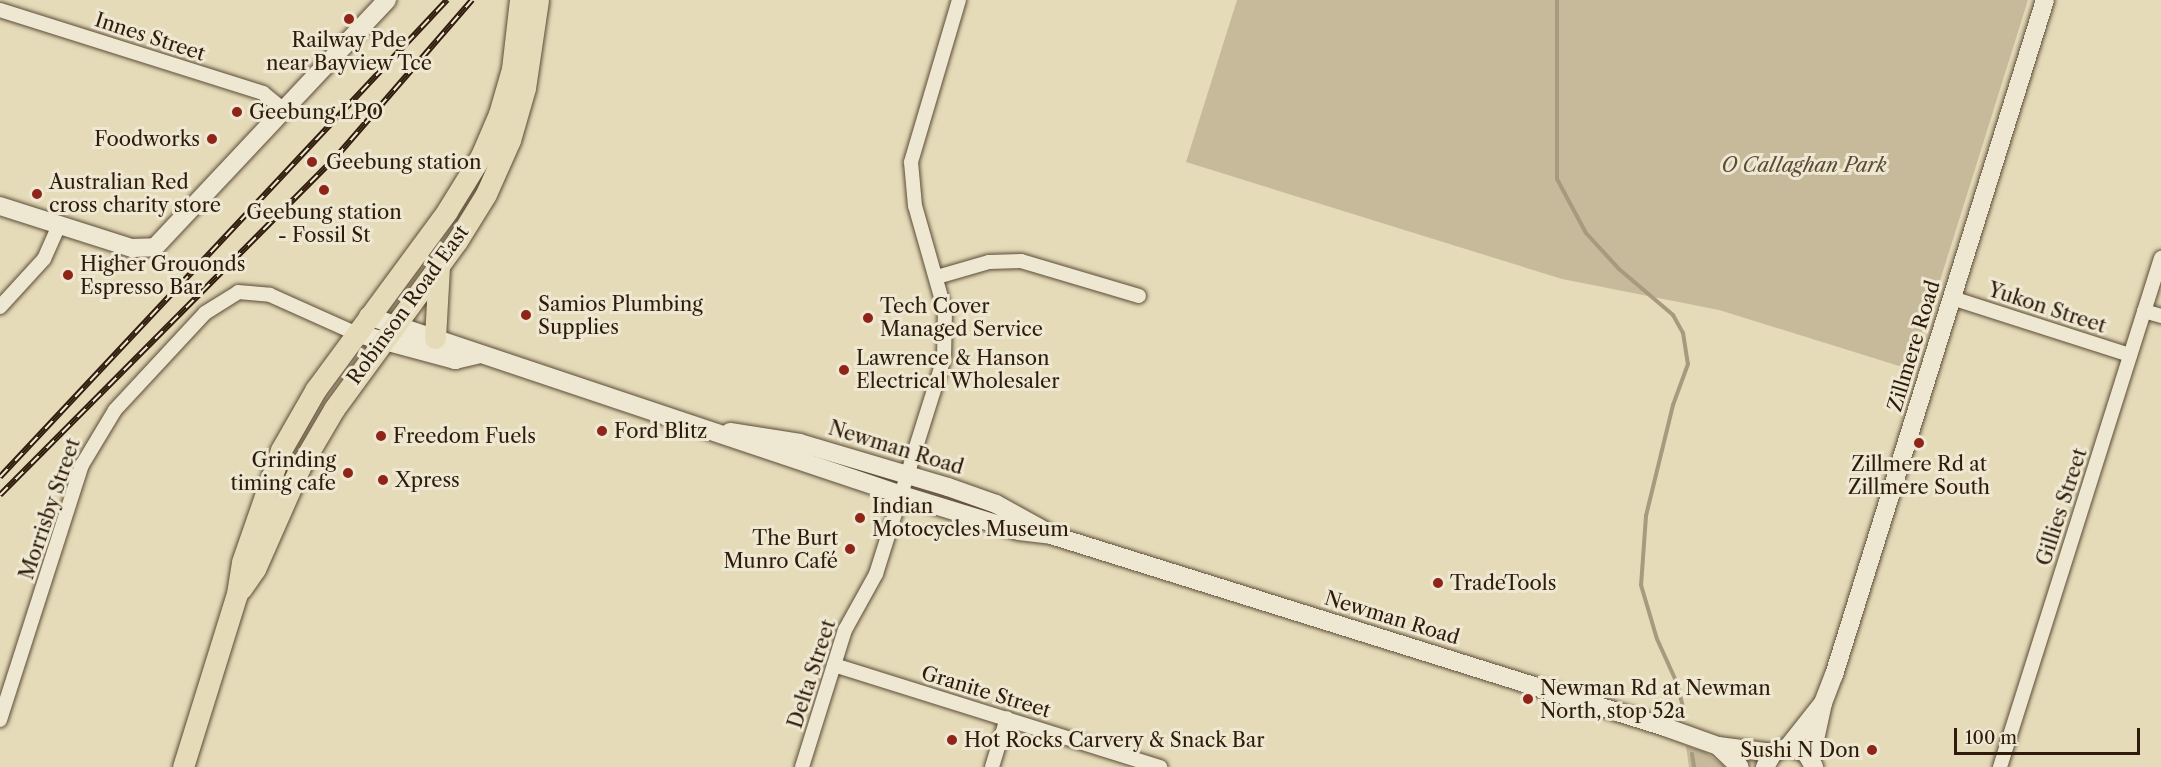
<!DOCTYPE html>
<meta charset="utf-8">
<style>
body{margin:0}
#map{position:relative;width:2161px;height:767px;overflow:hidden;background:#e5dbb9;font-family:"Libre Caslon Text",serif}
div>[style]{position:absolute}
.green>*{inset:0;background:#c6ba9b}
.stream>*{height:4px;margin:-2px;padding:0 2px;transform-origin:2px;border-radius:2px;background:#a79a7e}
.roads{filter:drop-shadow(0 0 2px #5c4b36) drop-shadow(0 0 2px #5c4b36)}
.street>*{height:14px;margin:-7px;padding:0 7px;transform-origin:7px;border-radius:7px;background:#eee8d2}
.secondary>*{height:18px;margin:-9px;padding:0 9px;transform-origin:9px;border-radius:9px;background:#eee8d2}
.primary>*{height:21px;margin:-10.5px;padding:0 10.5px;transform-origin:10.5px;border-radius:10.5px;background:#e5dbb9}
.rail>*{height:6px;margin-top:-3px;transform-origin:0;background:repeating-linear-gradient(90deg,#eee8d2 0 11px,#2f1b0b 0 22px);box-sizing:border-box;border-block:2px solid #2f1b0b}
.dots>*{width:16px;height:16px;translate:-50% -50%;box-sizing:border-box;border:3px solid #eee8d2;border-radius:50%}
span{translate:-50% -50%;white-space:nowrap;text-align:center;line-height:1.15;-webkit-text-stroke:6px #eee8d2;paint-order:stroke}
.street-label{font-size:20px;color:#2f1b0b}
.poi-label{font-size:20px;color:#2f1b0b}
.left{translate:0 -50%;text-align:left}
.right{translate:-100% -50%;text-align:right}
.park-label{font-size:20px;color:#5c4b36;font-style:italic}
.scale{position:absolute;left:1954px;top:728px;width:186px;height:27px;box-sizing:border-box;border:3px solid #2f1b0b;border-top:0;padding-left:8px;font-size:18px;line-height:21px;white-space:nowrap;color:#2f1b0b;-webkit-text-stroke:4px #eee8d2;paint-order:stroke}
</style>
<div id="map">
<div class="green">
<i style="clip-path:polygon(1237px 0,2028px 0,1912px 370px,1719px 310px,1562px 279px,1186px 162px)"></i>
<i style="clip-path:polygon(1686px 746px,1705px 752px,1726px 767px,1689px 767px)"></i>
</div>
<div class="stream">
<i style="left:1557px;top:0;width:179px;rotate:90deg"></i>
<i style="left:1557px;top:179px;width:61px;rotate:61.8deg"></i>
<i style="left:1586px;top:233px;width:49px;rotate:47.5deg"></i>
<i style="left:1619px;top:269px;width:71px;rotate:40.4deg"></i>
<i style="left:1673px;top:315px;width:21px;rotate:61deg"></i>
<i style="left:1683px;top:333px;width:31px;rotate:81deg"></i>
<i style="left:1688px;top:364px;width:44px;rotate:110.1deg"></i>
<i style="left:1673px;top:405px;width:114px;rotate:103.7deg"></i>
<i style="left:1646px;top:516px;width:69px;rotate:94.1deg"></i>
<i style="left:1641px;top:585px;width:56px;rotate:73.5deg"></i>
<i style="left:1657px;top:639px;width:48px;rotate:65.6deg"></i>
<i style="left:1677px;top:683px;width:30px;rotate:76deg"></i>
<i style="left:1692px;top:754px;width:13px;rotate:81deg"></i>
</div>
<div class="roads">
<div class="street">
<i style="left:0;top:10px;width:276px;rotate:17.5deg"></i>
<i style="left:263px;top:93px;width:26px;rotate:39deg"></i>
<i style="left:937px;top:277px;width:54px;rotate:-16.1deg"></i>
<i style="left:989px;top:262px;width:32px;rotate:-2deg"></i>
<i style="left:1021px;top:261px;width:123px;rotate:16.5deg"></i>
<i style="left:1952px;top:298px;width:187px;rotate:17.8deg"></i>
<i style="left:0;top:307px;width:65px;rotate:-47.5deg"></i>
<i style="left:44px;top:259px;width:37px;rotate:-66deg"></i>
<i style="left:2144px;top:311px;width:18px;rotate:16deg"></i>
<i style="left:834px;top:665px;width:342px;rotate:17.4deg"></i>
<i style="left:0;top:720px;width:268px;rotate:-72.2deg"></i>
<i style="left:82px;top:465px;width:64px;rotate:-59deg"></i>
<i style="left:115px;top:410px;width:132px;rotate:-47.1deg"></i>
<i style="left:205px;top:313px;width:39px;rotate:-32deg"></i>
<i style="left:238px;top:292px;width:32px;rotate:5deg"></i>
<i style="left:270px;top:295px;width:93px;rotate:24.1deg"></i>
<i style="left:802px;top:767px;width:144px;rotate:-72.6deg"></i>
<i style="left:845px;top:630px;width:64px;rotate:-61deg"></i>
<i style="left:876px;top:574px;width:226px;rotate:-72.5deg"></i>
<i style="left:944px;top:358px;width:47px;rotate:-88.8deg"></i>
<i style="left:945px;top:311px;width:109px;rotate:-105.9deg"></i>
<i style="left:915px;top:206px;width:44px;rotate:-95.2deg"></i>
<i style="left:911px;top:162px;width:169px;rotate:-73.5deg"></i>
<i style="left:992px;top:767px;width:51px;rotate:-73deg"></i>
<i style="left:2000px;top:767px;width:534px;rotate:-72.45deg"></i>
</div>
<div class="secondary">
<i style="left:0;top:206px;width:139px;rotate:17.7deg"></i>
<i style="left:132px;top:248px;width:23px;rotate:-2deg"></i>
<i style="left:155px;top:247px;width:339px;rotate:-46.8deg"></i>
<i style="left:368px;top:316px;width:563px;rotate:18.53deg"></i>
<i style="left:902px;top:495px;width:122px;rotate:17.1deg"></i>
<i style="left:1019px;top:531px;width:32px;rotate:7deg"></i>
<i style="left:1051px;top:535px;width:643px;rotate:17.36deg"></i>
<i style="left:1665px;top:727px;width:56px;rotate:19.7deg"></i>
<i style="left:1718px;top:746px;width:30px;rotate:44deg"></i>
<i style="left:355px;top:333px;width:104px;rotate:15.1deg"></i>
<i style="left:455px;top:360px;width:23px;rotate:-13deg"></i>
<i style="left:730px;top:432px;width:71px;rotate:8.9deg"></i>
<i style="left:800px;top:443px;width:154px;rotate:16.6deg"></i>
<i style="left:948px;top:487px;width:51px;rotate:19.5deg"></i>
<i style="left:996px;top:504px;width:56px;rotate:28.9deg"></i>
<i style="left:1718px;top:746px;width:55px;rotate:7.3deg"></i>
<i style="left:1788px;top:747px;width:56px;rotate:-51.5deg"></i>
<i style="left:1823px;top:703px;width:30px;rotate:-69deg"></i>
<i style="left:1834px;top:675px;width:707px;rotate:-72.64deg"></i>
<i style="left:1811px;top:758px;width:56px;rotate:-77.7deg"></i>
<i style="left:1765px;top:767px;width:16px;rotate:-60deg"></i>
<i style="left:1773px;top:753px;width:16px;rotate:-22deg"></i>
<i style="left:1788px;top:747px;width:19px;rotate:18deg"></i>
<i style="left:1806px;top:753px;width:16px;rotate:60deg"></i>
</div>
<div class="primary">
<i style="left:435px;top:338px;width:72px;rotate:-86.8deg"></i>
<i style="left:241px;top:589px;width:24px;rotate:-55deg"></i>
<i style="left:255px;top:569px;width:111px;rotate:-66.2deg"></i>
<i style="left:300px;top:467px;width:67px;rotate:-59.6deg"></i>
<i style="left:334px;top:409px;width:208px;rotate:-53.8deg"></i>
<i style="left:457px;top:241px;width:55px;rotate:-58.3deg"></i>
<i style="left:486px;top:194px;width:59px;rotate:-66deg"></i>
<i style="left:510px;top:140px;width:54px;rotate:-73.9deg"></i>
<i style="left:525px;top:88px;width:89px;rotate:-81.6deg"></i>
<i style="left:183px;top:767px;width:181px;rotate:-72.7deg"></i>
<i style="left:237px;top:594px;width:32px;rotate:-81deg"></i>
<i style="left:242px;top:562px;width:119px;rotate:-70.8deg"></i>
<i style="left:281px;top:450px;width:70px;rotate:-60.2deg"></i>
<i style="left:316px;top:389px;width:221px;rotate:-53.6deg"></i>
<i style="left:447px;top:211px;width:65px;rotate:-58.3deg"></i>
<i style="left:481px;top:156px;width:46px;rotate:-66.8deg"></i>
<i style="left:499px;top:114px;width:47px;rotate:-73.9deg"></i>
<i style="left:512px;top:69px;width:69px;rotate:-83.4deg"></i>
</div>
</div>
<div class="rail">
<i style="left:0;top:477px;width:654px;rotate:-46.86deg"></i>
<i style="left:0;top:495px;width:477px;rotate:-45.2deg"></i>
<i style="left:336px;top:157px;width:208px;rotate:-49.1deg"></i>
</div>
<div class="dots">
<i style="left:349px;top:19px;background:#8f2418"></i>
<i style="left:237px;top:112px;background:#8f2418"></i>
<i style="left:212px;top:139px;background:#8f2418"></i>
<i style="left:312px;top:162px;background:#8f2418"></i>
<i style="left:324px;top:190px;background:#8f2418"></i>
<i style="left:37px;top:194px;background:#8f2418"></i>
<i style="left:68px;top:275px;background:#8f2418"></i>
<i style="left:526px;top:315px;background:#8f2418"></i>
<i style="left:868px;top:318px;background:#8f2418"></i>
<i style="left:844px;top:370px;background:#8f2418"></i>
<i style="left:602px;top:431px;background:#8f2418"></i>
<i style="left:381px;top:436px;background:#8f2418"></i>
<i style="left:1919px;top:443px;background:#8f2418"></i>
<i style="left:348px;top:473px;background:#8f2418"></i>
<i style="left:383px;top:480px;background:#8f2418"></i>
<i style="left:860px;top:518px;background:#8f2418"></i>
<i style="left:850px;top:549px;background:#8f2418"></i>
<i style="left:1438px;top:583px;background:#8f2418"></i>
<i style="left:1528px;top:699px;background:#8f2418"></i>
<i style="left:952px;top:740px;background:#8f2418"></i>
<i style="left:1872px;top:750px;background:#8f2418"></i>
</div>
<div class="street-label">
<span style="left:150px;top:37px;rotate:18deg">Innes Street</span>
<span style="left:408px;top:305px;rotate:-54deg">Robinson Road East</span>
<span style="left:2047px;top:308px;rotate:18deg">Yukon Street</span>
<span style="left:1914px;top:346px;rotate:-73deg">Zillmere Road</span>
<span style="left:896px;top:448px;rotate:17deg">Newman Road</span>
<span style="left:2062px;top:507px;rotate:-72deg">Gillies Street</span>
<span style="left:50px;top:509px;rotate:-71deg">Morrisby Street</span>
<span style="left:1392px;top:618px;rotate:17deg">Newman Road</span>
<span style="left:812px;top:674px;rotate:-72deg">Delta Street</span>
<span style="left:986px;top:692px;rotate:17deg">Granite Street</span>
</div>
<div class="poi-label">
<span style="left:349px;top:52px">Railway Pde<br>near Bayview Tce</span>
<span class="left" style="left:249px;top:112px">Geebung LPO</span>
<span class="right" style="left:200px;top:139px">Foodworks</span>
<span class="left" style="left:326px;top:162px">Geebung station</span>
<span class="left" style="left:49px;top:194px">Australian Red<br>cross charity store</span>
<span style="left:324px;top:224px">Geebung station<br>- Fossil St</span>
<span class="left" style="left:80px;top:276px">Higher Grouonds<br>Espresso Bar</span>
<span class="left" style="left:538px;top:316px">Samios Plumbing<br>Supplies</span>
<span class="left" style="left:880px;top:318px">Tech Cover<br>Managed Service</span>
<span class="left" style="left:856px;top:370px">Lawrence &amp; Hanson<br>Electrical Wholesaler</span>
<span class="left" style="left:614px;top:431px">Ford Blitz</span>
<span class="left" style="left:393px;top:436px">Freedom Fuels</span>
<span class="right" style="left:336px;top:472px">Grinding<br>timing cafe</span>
<span style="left:1919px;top:476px">Zillmere Rd at<br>Zillmere South</span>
<span class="left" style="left:395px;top:480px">Xpress</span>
<span class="left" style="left:872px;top:518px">Indian<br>Motocycles Museum</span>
<span class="right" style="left:838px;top:550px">The Burt<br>Munro Café</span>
<span class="left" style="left:1450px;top:583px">TradeTools</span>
<span class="left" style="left:1540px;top:700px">Newman Rd at Newman<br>North, stop 52a</span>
<span class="left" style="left:964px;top:740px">Hot Rocks Carvery &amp; Snack Bar</span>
<span class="right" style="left:1860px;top:750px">Sushi N Don</span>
</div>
<div class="park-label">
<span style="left:1804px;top:165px">O Callaghan Park</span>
</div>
<div class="scale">100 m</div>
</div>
